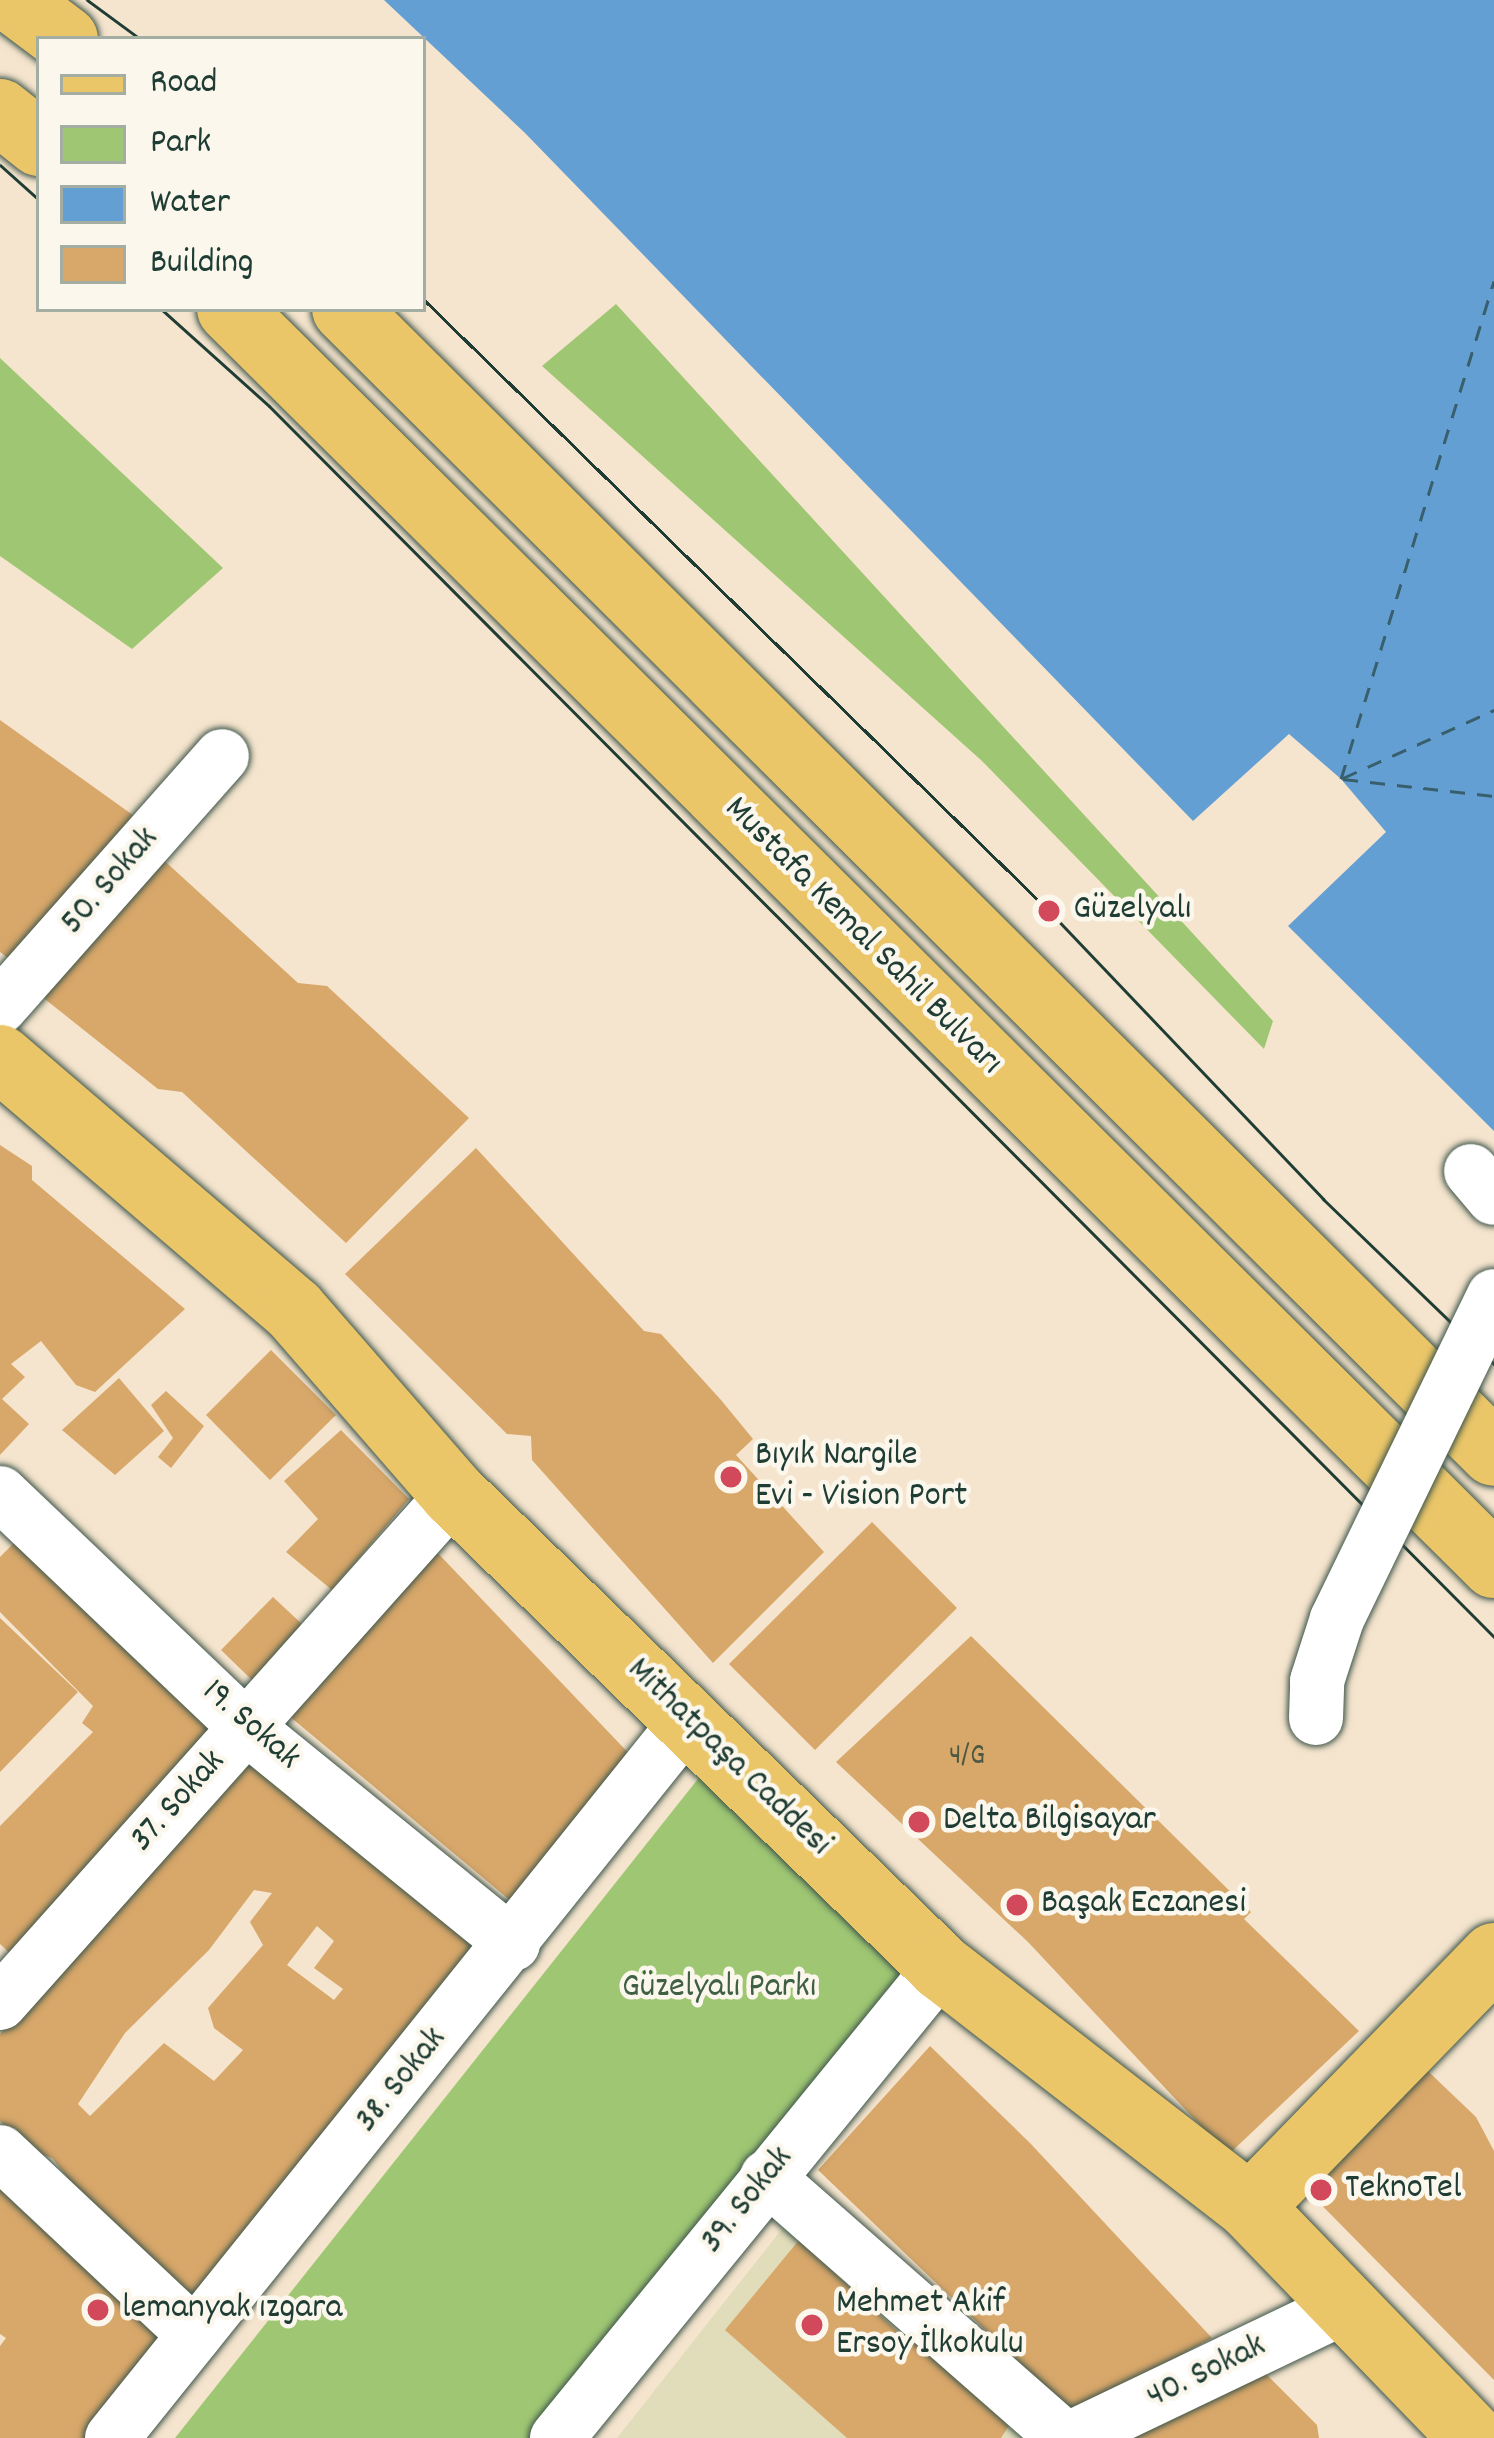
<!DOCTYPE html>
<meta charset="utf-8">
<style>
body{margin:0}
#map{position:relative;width:1494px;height:2438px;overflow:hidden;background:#f6e5ce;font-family:Dekko,sans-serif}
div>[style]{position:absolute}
.built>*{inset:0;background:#e1dcba}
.green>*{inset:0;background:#9fc773}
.water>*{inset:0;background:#649fd4}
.ferry>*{height:3px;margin-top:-1.5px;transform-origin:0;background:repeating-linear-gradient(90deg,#375f6c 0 15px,transparent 0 27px)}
.building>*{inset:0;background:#d8a76a}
.roads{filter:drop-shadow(0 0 3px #3f564b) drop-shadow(0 0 3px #3f564b)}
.minor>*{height:54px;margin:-27px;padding:0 27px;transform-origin:27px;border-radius:27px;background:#fff}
.major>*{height:66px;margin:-33px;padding:0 33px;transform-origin:33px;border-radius:33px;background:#ebc669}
.tram>*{height:3px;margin:-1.5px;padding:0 1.5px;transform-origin:1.5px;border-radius:1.5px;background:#1f3d34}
.bridges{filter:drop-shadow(0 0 3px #3f564b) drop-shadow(0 0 3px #3f564b)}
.minor-bridge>*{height:54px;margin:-27px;padding:0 27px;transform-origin:27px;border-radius:27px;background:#fff}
.dots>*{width:33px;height:33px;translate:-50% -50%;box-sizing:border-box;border:6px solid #fbf7ec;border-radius:50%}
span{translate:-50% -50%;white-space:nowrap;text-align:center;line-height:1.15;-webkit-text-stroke:9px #fbf7ec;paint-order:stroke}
.number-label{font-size:30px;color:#4d5842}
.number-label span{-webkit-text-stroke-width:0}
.street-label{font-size:36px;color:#1f3d34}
.poi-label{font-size:36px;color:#1f3d34}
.left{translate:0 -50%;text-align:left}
.park-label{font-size:36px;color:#3f6044}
.legend{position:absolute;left:36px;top:36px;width:390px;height:276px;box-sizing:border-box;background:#fbf7ec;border:3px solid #a3ada2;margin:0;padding:15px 21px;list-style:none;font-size:36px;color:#1f3d34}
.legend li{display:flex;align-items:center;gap:24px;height:60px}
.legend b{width:60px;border:3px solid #a3ada2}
</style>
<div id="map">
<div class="built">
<i style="clip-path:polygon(793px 2215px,1036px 2438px,617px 2438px)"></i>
</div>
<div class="green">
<i style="clip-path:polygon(616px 304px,1273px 1021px,1264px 1049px,982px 761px,542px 366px)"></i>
<i style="clip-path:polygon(0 358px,223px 568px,132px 649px,0 556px)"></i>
<i style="clip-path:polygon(709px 1765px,921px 1972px,544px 2438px,175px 2438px)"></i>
</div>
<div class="water">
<i style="clip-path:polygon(384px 0,1494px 0,1494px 1131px,1288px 926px,1386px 832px,1341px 779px,1289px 734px,1193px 821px,525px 133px)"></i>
</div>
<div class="ferry">
<i style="left:1343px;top:778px;width:166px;rotate:-24.2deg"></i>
<i style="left:1341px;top:779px;width:521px;rotate:-72.92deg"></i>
<i style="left:1343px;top:779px;width:152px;rotate:6.4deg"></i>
</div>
<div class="building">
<i style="clip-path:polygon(0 720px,144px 823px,17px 965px,0 952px)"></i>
<i style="clip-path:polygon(157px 854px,298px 983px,327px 986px,469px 1118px,346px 1243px,182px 1092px,158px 1089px,36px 992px)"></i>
<i style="clip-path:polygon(0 1145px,32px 1166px,32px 1180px,185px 1309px,95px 1392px,76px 1385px,41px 1341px,11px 1364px,25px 1377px,2px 1399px,29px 1424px,0 1455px)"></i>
<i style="clip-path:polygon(476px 1148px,644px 1331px,661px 1334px,721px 1400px,753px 1439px,736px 1455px,824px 1552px,713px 1663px,532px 1460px,531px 1436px,507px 1434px,345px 1274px)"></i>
<i style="clip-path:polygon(271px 1350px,336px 1415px,270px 1480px,206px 1415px)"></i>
<i style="clip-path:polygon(119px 1378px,164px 1431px,115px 1475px,62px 1430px)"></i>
<i style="clip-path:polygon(166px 1391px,204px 1426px,171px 1468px,158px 1457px,173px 1438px,151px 1405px)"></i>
<i style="clip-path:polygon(341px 1430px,409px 1499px,332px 1590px,286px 1552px,318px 1519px,284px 1481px)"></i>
<i style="clip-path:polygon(872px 1522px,957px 1608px,815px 1750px,729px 1664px)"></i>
<i style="clip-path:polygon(18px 1539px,221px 1735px,14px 1957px,0 1944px,0 1826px,93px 1732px,82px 1723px,93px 1706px,0 1612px,0 1557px)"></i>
<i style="clip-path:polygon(431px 1546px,638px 1763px,517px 1906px,288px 1715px)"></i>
<i style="clip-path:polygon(273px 1597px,303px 1625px,253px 1681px,221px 1650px)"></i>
<i style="clip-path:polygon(0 1618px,78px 1692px,0 1772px)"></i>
<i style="clip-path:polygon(971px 1636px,1251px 1912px,1244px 1919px,1359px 2031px,1228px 2155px,1028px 1942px,836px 1762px)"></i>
<i style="clip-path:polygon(evenodd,252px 1760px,481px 1949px,199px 2305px,78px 2191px,52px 2158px,32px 2151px,0 2121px,0 2034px,252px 1760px,254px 1890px,272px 1893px,250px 1922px,263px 1945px,208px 2008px,214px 2028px,243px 2050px,214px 2081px,164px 2043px,90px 2116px,78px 2104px,125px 2033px,209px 1950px,254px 1890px,252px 1760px,317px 1926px,334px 1941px,314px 1968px,343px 1989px,334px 2000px,287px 1965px,317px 1926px)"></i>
<i style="clip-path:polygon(930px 2046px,1030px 2143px,1212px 2338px,1073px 2414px,818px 2170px)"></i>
<i style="clip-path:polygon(1410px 2054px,1476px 2117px,1494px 2151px,1494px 2380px,1288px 2171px)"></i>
<i style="clip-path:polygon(0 2175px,166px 2338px,92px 2438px,0 2438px,0 2346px,6px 2338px,0 2334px)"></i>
<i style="clip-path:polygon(799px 2240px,911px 2344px,922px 2331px,1015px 2416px,1001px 2438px,847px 2438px,725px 2330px)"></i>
<i style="clip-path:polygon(1250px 2358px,1317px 2425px,1319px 2438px,1112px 2438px)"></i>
</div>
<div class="roads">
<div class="minor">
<i style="left:0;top:1007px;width:335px;rotate:-48.5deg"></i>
<i style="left:1471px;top:1171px;width:35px;rotate:50deg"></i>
<i style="left:0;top:1493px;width:340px;rotate:43.6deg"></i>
<i style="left:246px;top:1727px;width:344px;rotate:39.1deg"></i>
<i style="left:0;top:2003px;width:682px;rotate:-48.27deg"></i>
<i style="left:0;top:2152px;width:267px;rotate:43.2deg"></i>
<i style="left:767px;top:2177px;width:395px;rotate:41.3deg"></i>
<i style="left:112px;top:2438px;width:920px;rotate:-51.26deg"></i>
<i style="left:557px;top:2438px;width:608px;rotate:-50.81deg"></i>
<i style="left:1071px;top:2438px;width:301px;rotate:-25.6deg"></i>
</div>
<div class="major">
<i style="left:13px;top:0;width:65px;rotate:36.9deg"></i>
<i style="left:0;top:112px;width:50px;rotate:38.5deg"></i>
<i style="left:230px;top:309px;width:1782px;rotate:44.82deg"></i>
<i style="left:345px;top:309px;width:1621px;rotate:44.88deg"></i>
<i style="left:0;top:1058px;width:387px;rotate:40.6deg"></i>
<i style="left:294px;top:1310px;width:244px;rotate:49deg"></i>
<i style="left:454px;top:1494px;width:679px;rotate:44.16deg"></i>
<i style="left:941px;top:1967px;width:391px;rotate:37.8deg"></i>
<i style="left:1250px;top:2207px;width:321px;rotate:46deg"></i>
<i style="left:1250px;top:2207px;width:350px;rotate:-45.8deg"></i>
</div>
</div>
<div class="tram">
<i style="left:87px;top:0;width:66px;rotate:36.3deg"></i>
<i style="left:0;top:165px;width:52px;rotate:41.9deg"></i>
<i style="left:423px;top:299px;width:875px;rotate:44.35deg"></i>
<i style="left:1049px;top:911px;width:398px;rotate:46.4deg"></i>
<i style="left:1323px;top:1199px;width:238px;rotate:44deg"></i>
<i style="left:161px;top:309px;width:145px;rotate:41.9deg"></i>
<i style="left:269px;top:406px;width:1737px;rotate:45.14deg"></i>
</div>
<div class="bridges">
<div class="minor-bridge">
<i style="left:1316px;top:1718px;width:37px;rotate:-88deg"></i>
<i style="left:1317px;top:1681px;width:65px;rotate:-72.1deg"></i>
<i style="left:1337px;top:1619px;width:359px;rotate:-64.1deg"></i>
</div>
</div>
<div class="dots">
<i style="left:1049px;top:911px;background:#d1495b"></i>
<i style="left:731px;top:1477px;background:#d1495b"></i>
<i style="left:919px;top:1822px;background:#d1495b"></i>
<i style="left:1017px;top:1905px;background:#d1495b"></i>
<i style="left:1321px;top:2190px;background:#d1495b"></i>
<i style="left:98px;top:2310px;background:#d1495b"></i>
<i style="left:812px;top:2325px;background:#d1495b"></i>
</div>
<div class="number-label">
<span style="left:967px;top:1758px">4/G</span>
</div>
<div class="street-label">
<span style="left:111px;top:882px;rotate:-49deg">50. Sokak</span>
<span style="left:862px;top:937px;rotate:45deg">Mustafa Kemal Sahil Bulvarı</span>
<span style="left:250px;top:1726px;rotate:41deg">19. Sokak</span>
<span style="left:728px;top:1758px;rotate:44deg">Mithatpaşa Caddesi</span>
<span style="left:179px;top:1802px;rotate:-48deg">37. Sokak</span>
<span style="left:402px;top:2081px;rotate:-51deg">38. Sokak</span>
<span style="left:748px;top:2201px;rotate:-51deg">39. Sokak</span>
<span style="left:1207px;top:2373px;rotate:-26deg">40. Sokak</span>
</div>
<div class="poi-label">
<span class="left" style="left:1073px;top:911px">Güzelyalı</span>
<span class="left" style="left:755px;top:1477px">Bıyık Nargile<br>Evi - Vision Port</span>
<span class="left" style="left:943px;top:1822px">Delta Bilgisayar</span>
<span class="left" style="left:1041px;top:1905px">Başak Eczanesi</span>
<span class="left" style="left:1345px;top:2190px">TeknoTel</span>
<span class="left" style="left:836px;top:2325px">Mehmet Akif<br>Ersoy İlkokulu</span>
<span class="left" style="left:122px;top:2310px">lemanyak ızgara</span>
</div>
<div class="park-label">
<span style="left:719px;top:1989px">Güzelyalı Parkı</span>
</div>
<ul class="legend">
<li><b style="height:15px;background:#ebc669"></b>Road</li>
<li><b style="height:33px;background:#9fc773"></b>Park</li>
<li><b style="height:33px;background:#649fd4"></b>Water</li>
<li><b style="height:33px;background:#d8a76a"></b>Building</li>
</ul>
</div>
